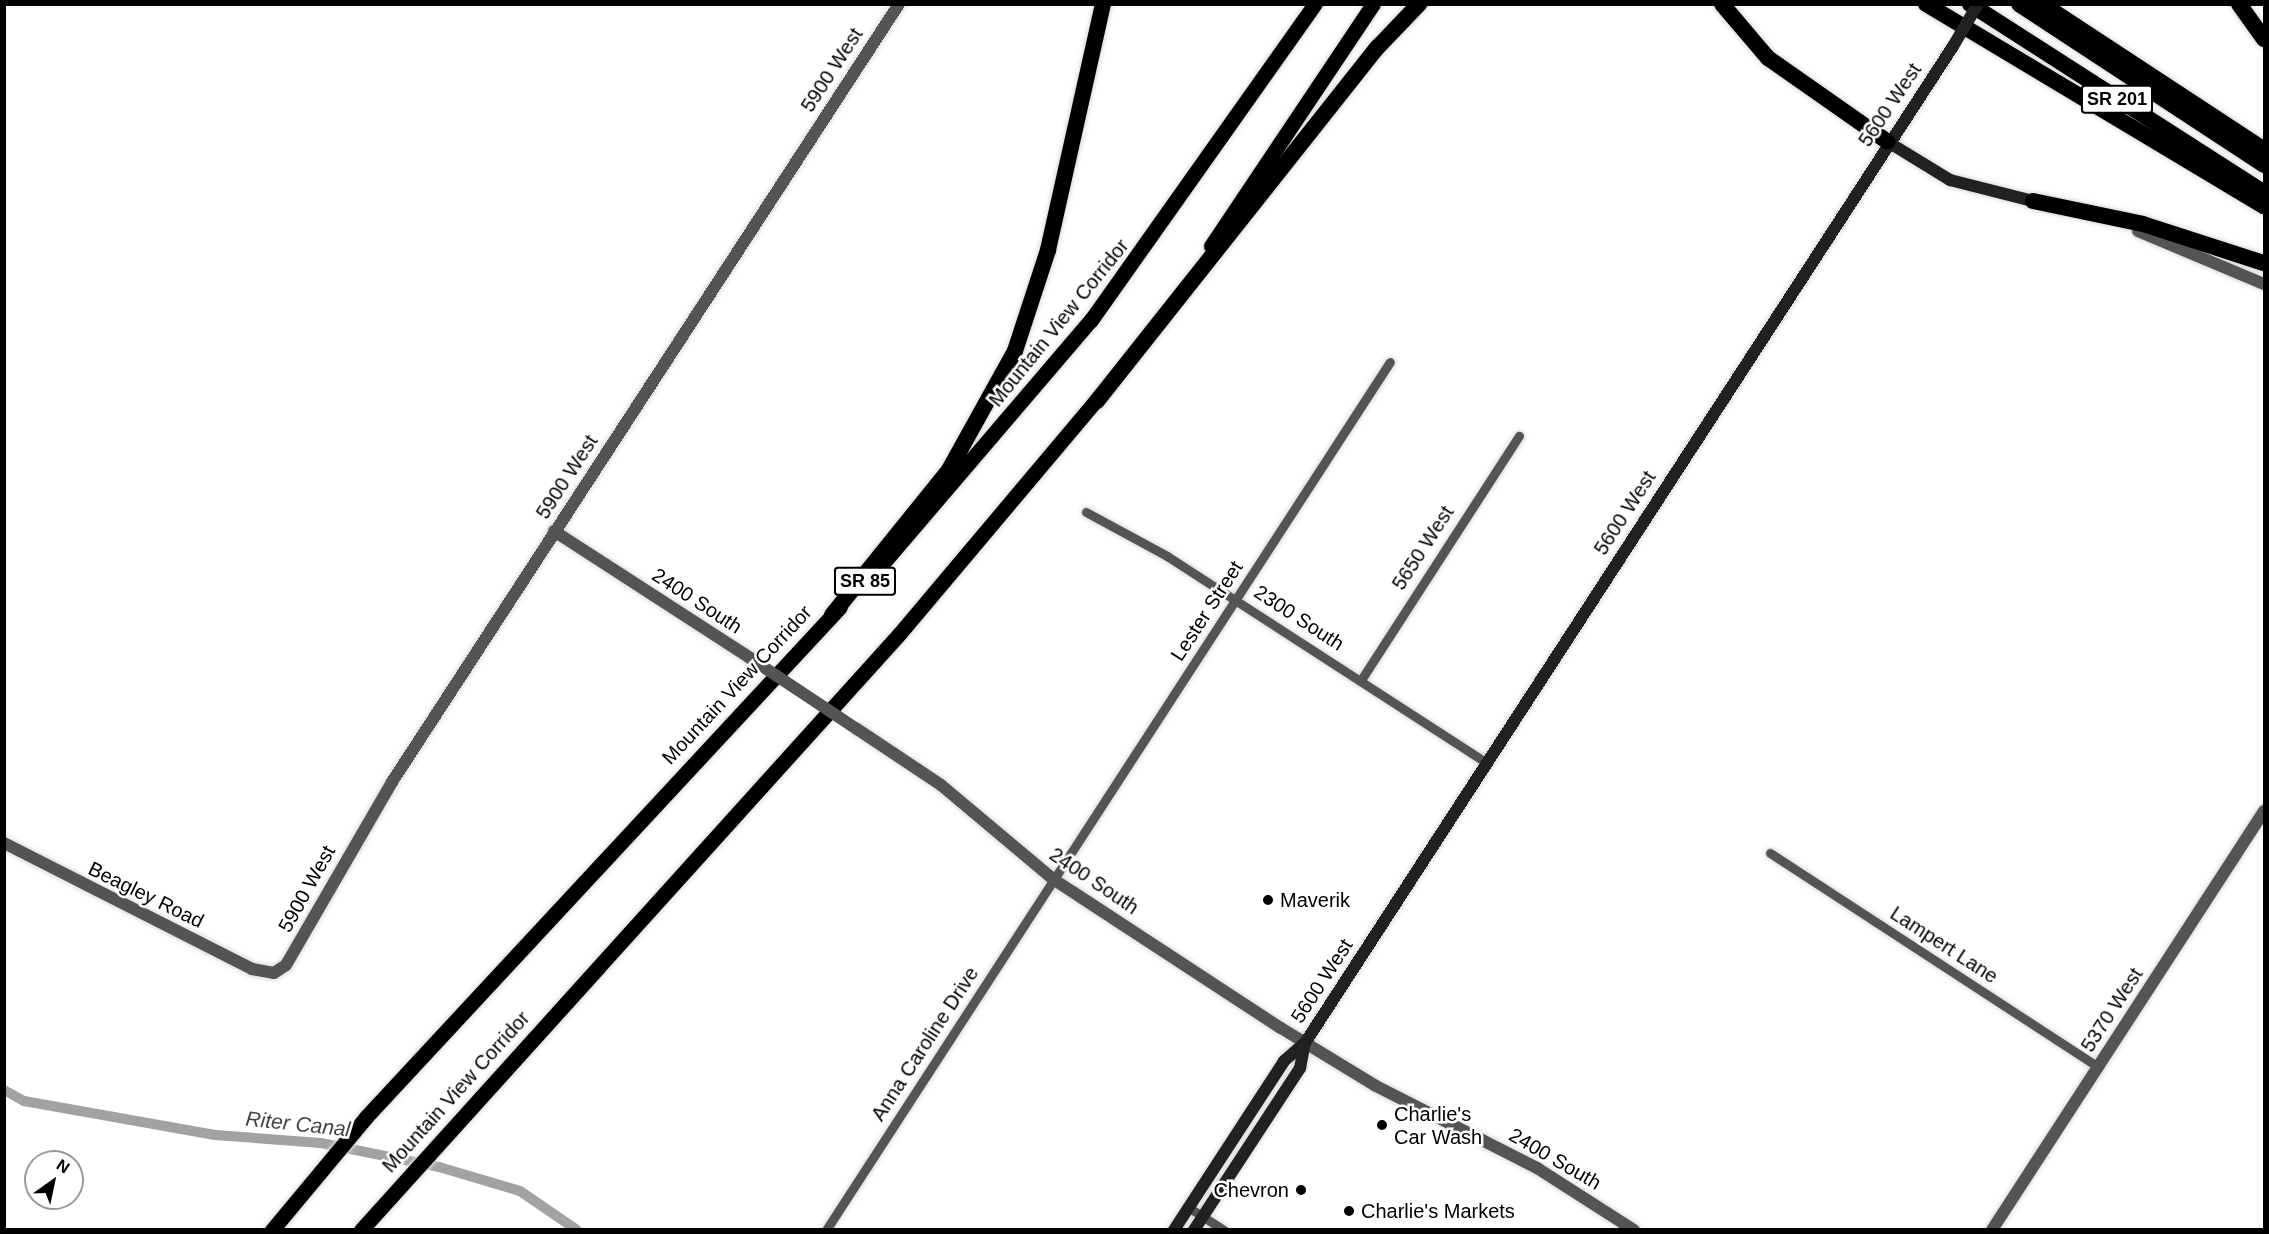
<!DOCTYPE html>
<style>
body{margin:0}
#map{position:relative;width:2269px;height:1234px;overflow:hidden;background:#fff;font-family:Helvetica,sans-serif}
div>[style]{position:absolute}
.canal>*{height:10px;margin:-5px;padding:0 5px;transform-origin:5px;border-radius:5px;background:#a2a2a2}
.roads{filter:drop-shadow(0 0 2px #dbdbdb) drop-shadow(0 0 2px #dbdbdb)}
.minor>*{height:9px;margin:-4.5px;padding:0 4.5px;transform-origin:4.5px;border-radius:4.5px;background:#545454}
.tertiary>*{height:12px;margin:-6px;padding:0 6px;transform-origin:6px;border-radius:6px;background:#545454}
.secondary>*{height:12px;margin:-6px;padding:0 6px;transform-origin:6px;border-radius:6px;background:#212121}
.trunk>*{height:15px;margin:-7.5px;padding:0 7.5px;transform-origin:7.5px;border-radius:7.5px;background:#000}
.motorway>*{height:16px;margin:-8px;padding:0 8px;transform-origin:8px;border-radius:8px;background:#000}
.tertiary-bridge>*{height:12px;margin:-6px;padding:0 6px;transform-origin:6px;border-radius:6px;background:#545454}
.secondary-bridge>*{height:12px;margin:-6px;padding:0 6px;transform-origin:6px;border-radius:6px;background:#212121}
.dots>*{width:16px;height:16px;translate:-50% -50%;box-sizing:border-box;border:3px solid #fff;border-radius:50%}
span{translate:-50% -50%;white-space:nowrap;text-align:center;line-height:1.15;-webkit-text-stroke:5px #fff;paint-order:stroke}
.shield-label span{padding:2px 4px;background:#fff;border:2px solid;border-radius:4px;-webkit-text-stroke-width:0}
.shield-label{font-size:18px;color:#000;font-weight:700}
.street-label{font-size:20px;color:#000}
.poi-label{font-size:20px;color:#000}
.left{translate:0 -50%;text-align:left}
.right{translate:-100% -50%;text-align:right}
.water-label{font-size:21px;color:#434343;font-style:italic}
.frame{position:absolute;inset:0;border:6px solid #000;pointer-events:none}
.north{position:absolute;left:24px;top:1150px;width:60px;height:60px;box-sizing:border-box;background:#fff;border:2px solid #999;border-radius:50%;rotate:33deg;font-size:16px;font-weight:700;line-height:24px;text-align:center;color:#000}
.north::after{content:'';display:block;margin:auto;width:21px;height:27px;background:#000;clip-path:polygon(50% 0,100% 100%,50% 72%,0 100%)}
</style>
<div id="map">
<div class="canal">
<i style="left:4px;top:1090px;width:23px;rotate:29deg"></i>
<i style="left:24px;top:1101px;width:194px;rotate:10.1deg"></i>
<i style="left:215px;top:1135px;width:106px;rotate:4.3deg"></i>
<i style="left:321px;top:1143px;width:120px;rotate:11.5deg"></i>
<i style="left:439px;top:1167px;width:84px;rotate:16.5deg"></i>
<i style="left:520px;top:1191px;width:69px;rotate:34.4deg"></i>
</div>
<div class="roads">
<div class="minor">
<i style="left:1086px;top:512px;width:92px;rotate:28.5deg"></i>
<i style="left:1167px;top:556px;width:381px;rotate:32.9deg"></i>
<i style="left:1361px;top:680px;width:291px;rotate:-57.1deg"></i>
<i style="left:1770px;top:853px;width:392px;rotate:33.1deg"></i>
<i style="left:1188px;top:1207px;width:43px;rotate:32.6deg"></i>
<i style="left:826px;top:1230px;width:1035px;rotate:-56.99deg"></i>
</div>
<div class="tertiary">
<i style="left:2138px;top:231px;width:137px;rotate:22.8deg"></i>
<i style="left:554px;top:531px;width:234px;rotate:32.9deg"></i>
<i style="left:857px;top:729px;width:101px;rotate:33.7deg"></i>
<i style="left:941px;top:785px;width:146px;rotate:40deg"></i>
<i style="left:1053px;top:879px;width:272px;rotate:33.2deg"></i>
<i style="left:1281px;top:1028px;width:111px;rotate:31.4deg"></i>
<i style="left:1376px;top:1086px;width:181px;rotate:27deg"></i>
<i style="left:1537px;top:1168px;width:115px;rotate:32.6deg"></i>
<i style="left:4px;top:843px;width:278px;rotate:26.9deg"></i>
<i style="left:252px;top:969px;width:22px;rotate:10deg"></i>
<i style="left:274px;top:973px;width:14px;rotate:-34deg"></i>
<i style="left:286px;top:965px;width:211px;rotate:-59.9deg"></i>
<i style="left:392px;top:782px;width:929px;rotate:-56.91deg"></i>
<i style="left:1992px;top:1230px;width:500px;rotate:-57deg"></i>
</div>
<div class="secondary">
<i style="left:1888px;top:142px;width:73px;rotate:31.5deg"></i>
<i style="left:1950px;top:180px;width:86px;rotate:14.2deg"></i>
<i style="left:1174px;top:1230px;width:202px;rotate:-56.9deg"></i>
<i style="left:1284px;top:1061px;width:28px;rotate:-41deg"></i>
<i style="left:1305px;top:1043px;width:1187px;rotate:-56.97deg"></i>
<i style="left:1194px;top:1230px;width:194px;rotate:-56.8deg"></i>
<i style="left:1300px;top:1068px;width:25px;rotate:-79deg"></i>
</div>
<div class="trunk">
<i style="left:1211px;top:246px;width:291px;rotate:-56.2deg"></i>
<i style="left:878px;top:569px;width:328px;rotate:-49.5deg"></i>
<i style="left:1091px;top:320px;width:387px;rotate:-54.7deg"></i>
<i style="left:272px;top:1230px;width:147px;rotate:-50.2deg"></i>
<i style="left:366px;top:1117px;width:696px;rotate:-47.1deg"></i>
<i style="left:361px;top:1230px;width:804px;rotate:-47.92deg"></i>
<i style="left:900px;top:633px;width:317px;rotate:-49.9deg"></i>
</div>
<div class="motorway">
<i style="left:1722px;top:4px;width:71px;rotate:49.6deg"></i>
<i style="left:1768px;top:58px;width:146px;rotate:35deg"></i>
<i style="left:1926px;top:4px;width:394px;rotate:30.9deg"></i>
<i style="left:1970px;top:4px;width:350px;rotate:32.7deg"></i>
<i style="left:2019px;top:4px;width:293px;rotate:33.3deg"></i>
<i style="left:2042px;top:4px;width:266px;rotate:33.3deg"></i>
<i style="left:2239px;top:4px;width:43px;rotate:54.5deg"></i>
<i style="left:2033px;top:201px;width:112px;rotate:11.8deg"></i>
<i style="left:2143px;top:224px;width:127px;rotate:17.9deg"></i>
<i style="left:1097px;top:401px;width:451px;rotate:-51.6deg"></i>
<i style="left:1377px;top:48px;width:61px;rotate:-46.3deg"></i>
<i style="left:832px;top:615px;width:186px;rotate:-51.1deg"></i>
<i style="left:949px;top:470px;width:136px;rotate:-61deg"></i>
<i style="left:1015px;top:351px;width:106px;rotate:-71.9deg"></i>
<i style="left:1048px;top:250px;width:252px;rotate:-77.4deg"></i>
</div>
</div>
<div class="tertiary-bridge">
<i style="left:750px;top:658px;width:128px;rotate:33.6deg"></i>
</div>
<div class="secondary-bridge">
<i style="left:1952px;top:48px;width:51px;rotate:-59.4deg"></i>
</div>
<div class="dots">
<i style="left:1268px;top:900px;background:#000"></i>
<i style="left:1382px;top:1125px;background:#000"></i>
<i style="left:1301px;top:1190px;background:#000"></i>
<i style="left:1349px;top:1211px;background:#000"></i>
</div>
<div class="shield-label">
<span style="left:2117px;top:99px">SR 201</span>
<span style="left:865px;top:581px">SR 85</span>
</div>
<div class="street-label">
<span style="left:832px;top:70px;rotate:-57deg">5900 West</span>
<span style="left:1890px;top:105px;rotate:-56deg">5600 West</span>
<span style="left:1059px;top:323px;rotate:-51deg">Mountain View Corridor</span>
<span style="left:567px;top:477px;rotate:-57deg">5900 West</span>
<span style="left:1625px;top:513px;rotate:-57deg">5600 West</span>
<span style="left:1423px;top:548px;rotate:-57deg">5650 West</span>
<span style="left:697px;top:601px;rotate:33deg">2400 South</span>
<span style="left:1207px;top:611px;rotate:-57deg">Lester Street</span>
<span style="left:1299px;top:618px;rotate:33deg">2300 South</span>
<span style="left:737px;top:685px;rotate:-47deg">Mountain View Corridor</span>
<span style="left:1094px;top:881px;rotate:34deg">2400 South</span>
<span style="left:307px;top:889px;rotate:-61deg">5900 West</span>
<span style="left:146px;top:895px;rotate:26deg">Beagley Road</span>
<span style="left:1944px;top:945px;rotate:33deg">Lampert Lane</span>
<span style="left:1322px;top:981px;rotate:-57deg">5600 West</span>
<span style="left:2112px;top:1010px;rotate:-57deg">5370 West</span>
<span style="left:925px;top:1044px;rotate:-57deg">Anna Caroline Drive</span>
<span style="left:456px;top:1092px;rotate:-48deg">Mountain View Corridor</span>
<span style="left:1555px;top:1159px;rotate:30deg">2400 South</span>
</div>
<div class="poi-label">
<span class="left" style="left:1280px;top:900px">Maverik</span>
<span class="left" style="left:1394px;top:1126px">Charlie's<br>Car Wash</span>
<span class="right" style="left:1289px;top:1190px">Chevron</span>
<span class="left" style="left:1361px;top:1211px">Charlie's Markets</span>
</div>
<div class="water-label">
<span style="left:298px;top:1124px;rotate:6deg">Riter Canal</span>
</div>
<div class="frame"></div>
<div class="north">N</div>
</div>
